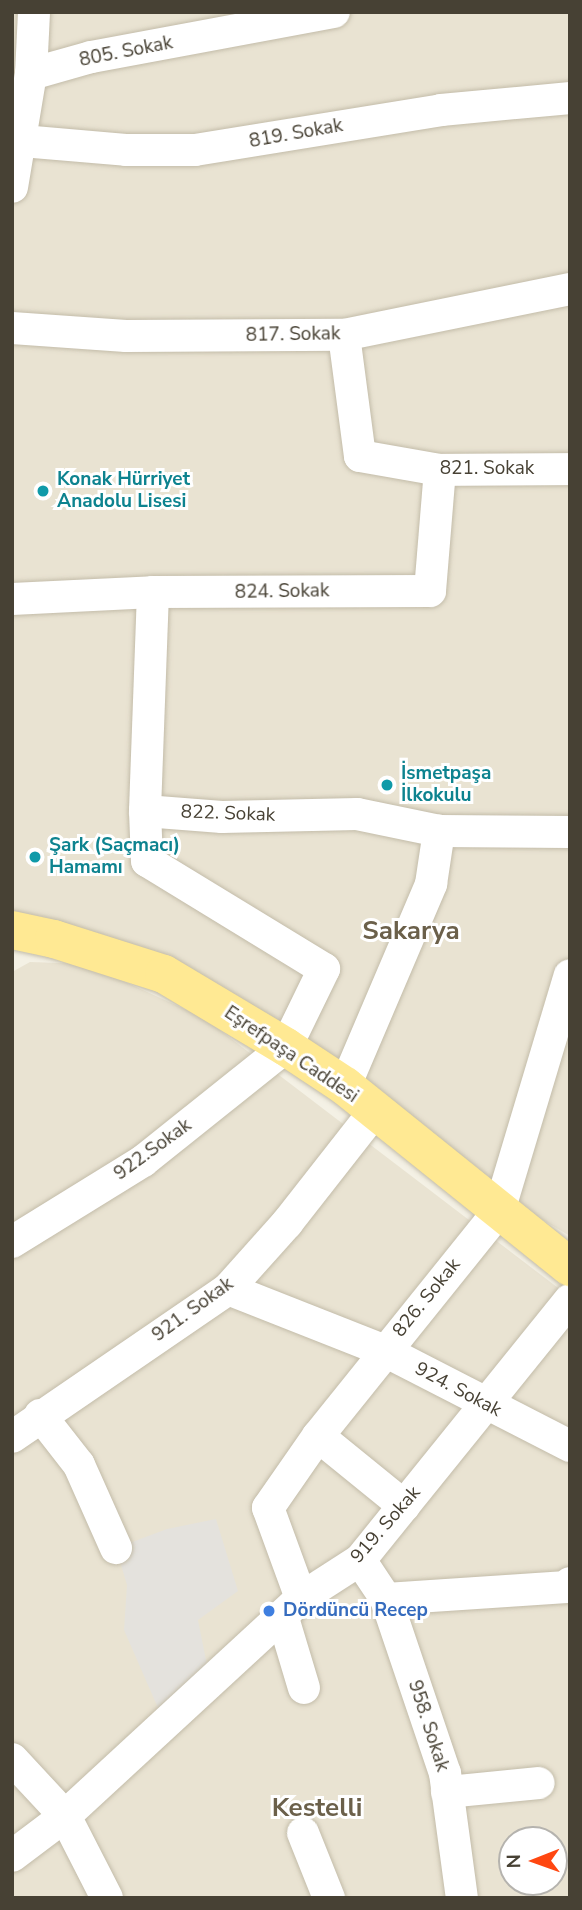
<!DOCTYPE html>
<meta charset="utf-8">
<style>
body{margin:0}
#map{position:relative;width:582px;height:1910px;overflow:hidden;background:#f4f1e5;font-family:"Nunito Sans",sans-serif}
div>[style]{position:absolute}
.residential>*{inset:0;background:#e9e3d2}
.parking>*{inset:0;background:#e4e2dd}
.roads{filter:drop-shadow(0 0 2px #c3bca9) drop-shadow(0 0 2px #c3bca9)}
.minor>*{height:32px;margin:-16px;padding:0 16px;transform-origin:16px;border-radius:16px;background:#fff}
.primary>*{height:38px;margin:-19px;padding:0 19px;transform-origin:19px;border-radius:19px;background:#ffe993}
.dots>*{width:19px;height:19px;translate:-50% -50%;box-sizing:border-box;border:4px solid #fff;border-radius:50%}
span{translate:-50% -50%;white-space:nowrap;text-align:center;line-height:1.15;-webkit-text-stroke:6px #fff;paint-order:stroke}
.street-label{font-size:19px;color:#474134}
.culture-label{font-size:19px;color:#0d838f;font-weight:700}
.left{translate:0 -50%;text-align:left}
.shop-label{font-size:19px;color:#366cbe;font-weight:700}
.district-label{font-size:26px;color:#6b604a;font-weight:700}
.frame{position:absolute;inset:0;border:14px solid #474134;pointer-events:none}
.north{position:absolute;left:498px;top:1826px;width:70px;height:70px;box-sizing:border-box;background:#fff;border:2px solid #b5b3ae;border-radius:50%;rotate:269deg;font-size:19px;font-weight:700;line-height:28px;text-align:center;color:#474134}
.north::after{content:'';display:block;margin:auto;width:24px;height:32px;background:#ff4711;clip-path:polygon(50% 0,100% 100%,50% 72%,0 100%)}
</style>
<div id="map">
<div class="residential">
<i style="clip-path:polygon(12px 12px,570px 12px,570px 1236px,405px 1138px,209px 1005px,86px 955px,12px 950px)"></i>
<i style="clip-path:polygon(evenodd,30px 962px,86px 964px,204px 1018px,570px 1297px,570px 1898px,12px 1898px,12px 972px,30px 962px,512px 1840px,554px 1840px,554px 1882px,512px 1882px,512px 1840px)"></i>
</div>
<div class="parking">
<i style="clip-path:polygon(216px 1519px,238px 1591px,198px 1620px,207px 1665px,158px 1708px,124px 1630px,127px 1585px,116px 1548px,167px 1529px)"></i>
</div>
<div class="roads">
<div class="minor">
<i style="left:31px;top:74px;width:62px;rotate:-87.2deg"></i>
<i style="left:22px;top:141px;width:104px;rotate:4.9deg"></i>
<i style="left:126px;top:150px;width:69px"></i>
<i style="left:195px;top:150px;width:249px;rotate:-9.2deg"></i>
<i style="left:441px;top:110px;width:130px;rotate:-5.3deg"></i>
<i style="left:12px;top:187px;width:115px;rotate:-80.5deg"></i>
<i style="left:31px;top:74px;width:62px;rotate:-15.8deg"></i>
<i style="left:91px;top:57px;width:247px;rotate:-10.5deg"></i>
<i style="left:12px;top:328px;width:114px;rotate:4deg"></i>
<i style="left:126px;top:336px;width:218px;rotate:-0.3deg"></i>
<i style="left:344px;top:335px;width:231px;rotate:-11.5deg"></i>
<i style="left:344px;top:335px;width:122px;rotate:82.5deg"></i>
<i style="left:360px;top:456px;width:81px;rotate:9.9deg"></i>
<i style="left:440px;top:470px;width:130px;rotate:-0.4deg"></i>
<i style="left:153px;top:592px;width:219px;rotate:92.1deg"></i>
<i style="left:145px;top:811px;width:77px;rotate:4.5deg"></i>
<i style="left:222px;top:817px;width:135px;rotate:-1.3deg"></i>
<i style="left:357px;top:814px;width:84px;rotate:11.7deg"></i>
<i style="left:439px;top:831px;width:131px;rotate:0.4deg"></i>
<i style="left:12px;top:599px;width:141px;rotate:-2.8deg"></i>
<i style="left:153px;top:592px;width:277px;rotate:-0.2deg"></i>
<i style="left:430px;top:591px;width:121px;rotate:-85.3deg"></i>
<i style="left:345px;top:1086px;width:220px;rotate:-66.9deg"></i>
<i style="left:431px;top:884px;width:54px;rotate:-81.4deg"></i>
<i style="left:12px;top:1242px;width:154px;rotate:-31.7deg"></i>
<i style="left:143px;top:1161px;width:183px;rotate:-38.6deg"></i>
<i style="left:286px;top:1047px;width:87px;rotate:-64deg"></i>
<i style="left:324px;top:969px;width:207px;rotate:-148.6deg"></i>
<i style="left:147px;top:861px;width:50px;rotate:-92.3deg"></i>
<i style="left:228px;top:1289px;width:169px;rotate:21.5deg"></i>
<i style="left:385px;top:1351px;width:208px;rotate:27.2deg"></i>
<i style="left:40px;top:1415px;width:63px;rotate:52deg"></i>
<i style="left:79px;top:1465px;width:91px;rotate:66deg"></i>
<i style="left:318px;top:1436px;width:111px;rotate:39.1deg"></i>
<i style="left:12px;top:1437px;width:262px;rotate:-34.4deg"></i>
<i style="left:228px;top:1289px;width:89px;rotate:-48.2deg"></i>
<i style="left:287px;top:1223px;width:141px;rotate:-51.9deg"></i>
<i style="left:360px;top:1560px;width:47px;rotate:56.3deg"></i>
<i style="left:386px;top:1599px;width:181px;rotate:-3.8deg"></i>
<i style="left:567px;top:1587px;width:5px;rotate:-53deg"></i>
<i style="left:301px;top:1598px;width:96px;rotate:-110.1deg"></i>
<i style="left:268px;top:1508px;width:88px;rotate:-55.2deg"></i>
<i style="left:318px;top:1436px;width:289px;rotate:-51.2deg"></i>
<i style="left:499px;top:1211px;width:246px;rotate:-73.3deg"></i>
<i style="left:386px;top:1599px;width:184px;rotate:71.3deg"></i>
<i style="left:445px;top:1773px;width:126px;rotate:82.3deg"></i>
<i style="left:283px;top:1618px;width:73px;rotate:73.3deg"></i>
<i style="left:12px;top:1759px;width:78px;rotate:47.1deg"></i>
<i style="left:65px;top:1816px;width:92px;rotate:62.9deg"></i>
<i style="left:447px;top:1792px;width:92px;rotate:-5.6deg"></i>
<i style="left:303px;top:1833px;width:70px;rotate:68.2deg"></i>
<i style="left:12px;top:1856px;width:66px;rotate:-37deg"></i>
<i style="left:65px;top:1816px;width:321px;rotate:-42.7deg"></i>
<i style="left:301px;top:1598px;width:70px;rotate:-32.8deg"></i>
<i style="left:360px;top:1560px;width:334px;rotate:-51.1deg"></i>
</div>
<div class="primary">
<i style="left:12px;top:930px;width:43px;rotate:12.1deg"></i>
<i style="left:54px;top:939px;width:115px;rotate:17.7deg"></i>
<i style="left:164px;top:974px;width:142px;rotate:30.9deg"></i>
<i style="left:286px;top:1047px;width:71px;rotate:33.5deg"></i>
<i style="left:345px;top:1086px;width:289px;rotate:38.8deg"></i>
</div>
</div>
<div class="dots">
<i style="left:43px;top:491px;background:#0f9aa8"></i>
<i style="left:387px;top:785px;background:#0f9aa8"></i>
<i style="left:35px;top:857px;background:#0f9aa8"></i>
<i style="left:269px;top:1611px;background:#3f7fe0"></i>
</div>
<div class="street-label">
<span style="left:126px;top:52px;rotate:-11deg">805. Sokak</span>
<span style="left:296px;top:134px;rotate:-10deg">819. Sokak</span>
<span style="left:293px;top:335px;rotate:-1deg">817. Sokak</span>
<span style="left:487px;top:469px">821. Sokak</span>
<span style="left:282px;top:592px;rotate:-1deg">824. Sokak</span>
<span style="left:228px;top:814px;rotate:2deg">822. Sokak</span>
<span style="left:291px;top:1055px;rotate:34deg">Eşrefpaşa Caddesi</span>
<span style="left:153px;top:1150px;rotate:-36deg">922.Sokak</span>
<span style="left:427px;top:1298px;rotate:-51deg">826. Sokak</span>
<span style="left:193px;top:1310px;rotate:-36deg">921. Sokak</span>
<span style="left:458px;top:1390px;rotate:28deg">924. Sokak</span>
<span style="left:386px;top:1525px;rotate:-49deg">919. Sokak</span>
<span style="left:428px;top:1726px;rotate:72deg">958. Sokak</span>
</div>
<div class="culture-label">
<span class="left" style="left:57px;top:491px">Konak Hürriyet<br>Anadolu Lisesi</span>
<span class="left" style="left:401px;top:785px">İsmetpaşa<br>İlkokulu</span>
<span class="left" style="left:49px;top:857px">Şark (Saçmacı)<br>Hamamı</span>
</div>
<div class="shop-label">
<span class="left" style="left:283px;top:1611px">Dördüncü Recep</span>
</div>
<div class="district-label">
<span style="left:411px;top:931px">Sakarya</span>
<span style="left:317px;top:1808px">Kestelli</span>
</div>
<div class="frame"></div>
<div class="north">N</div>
</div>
